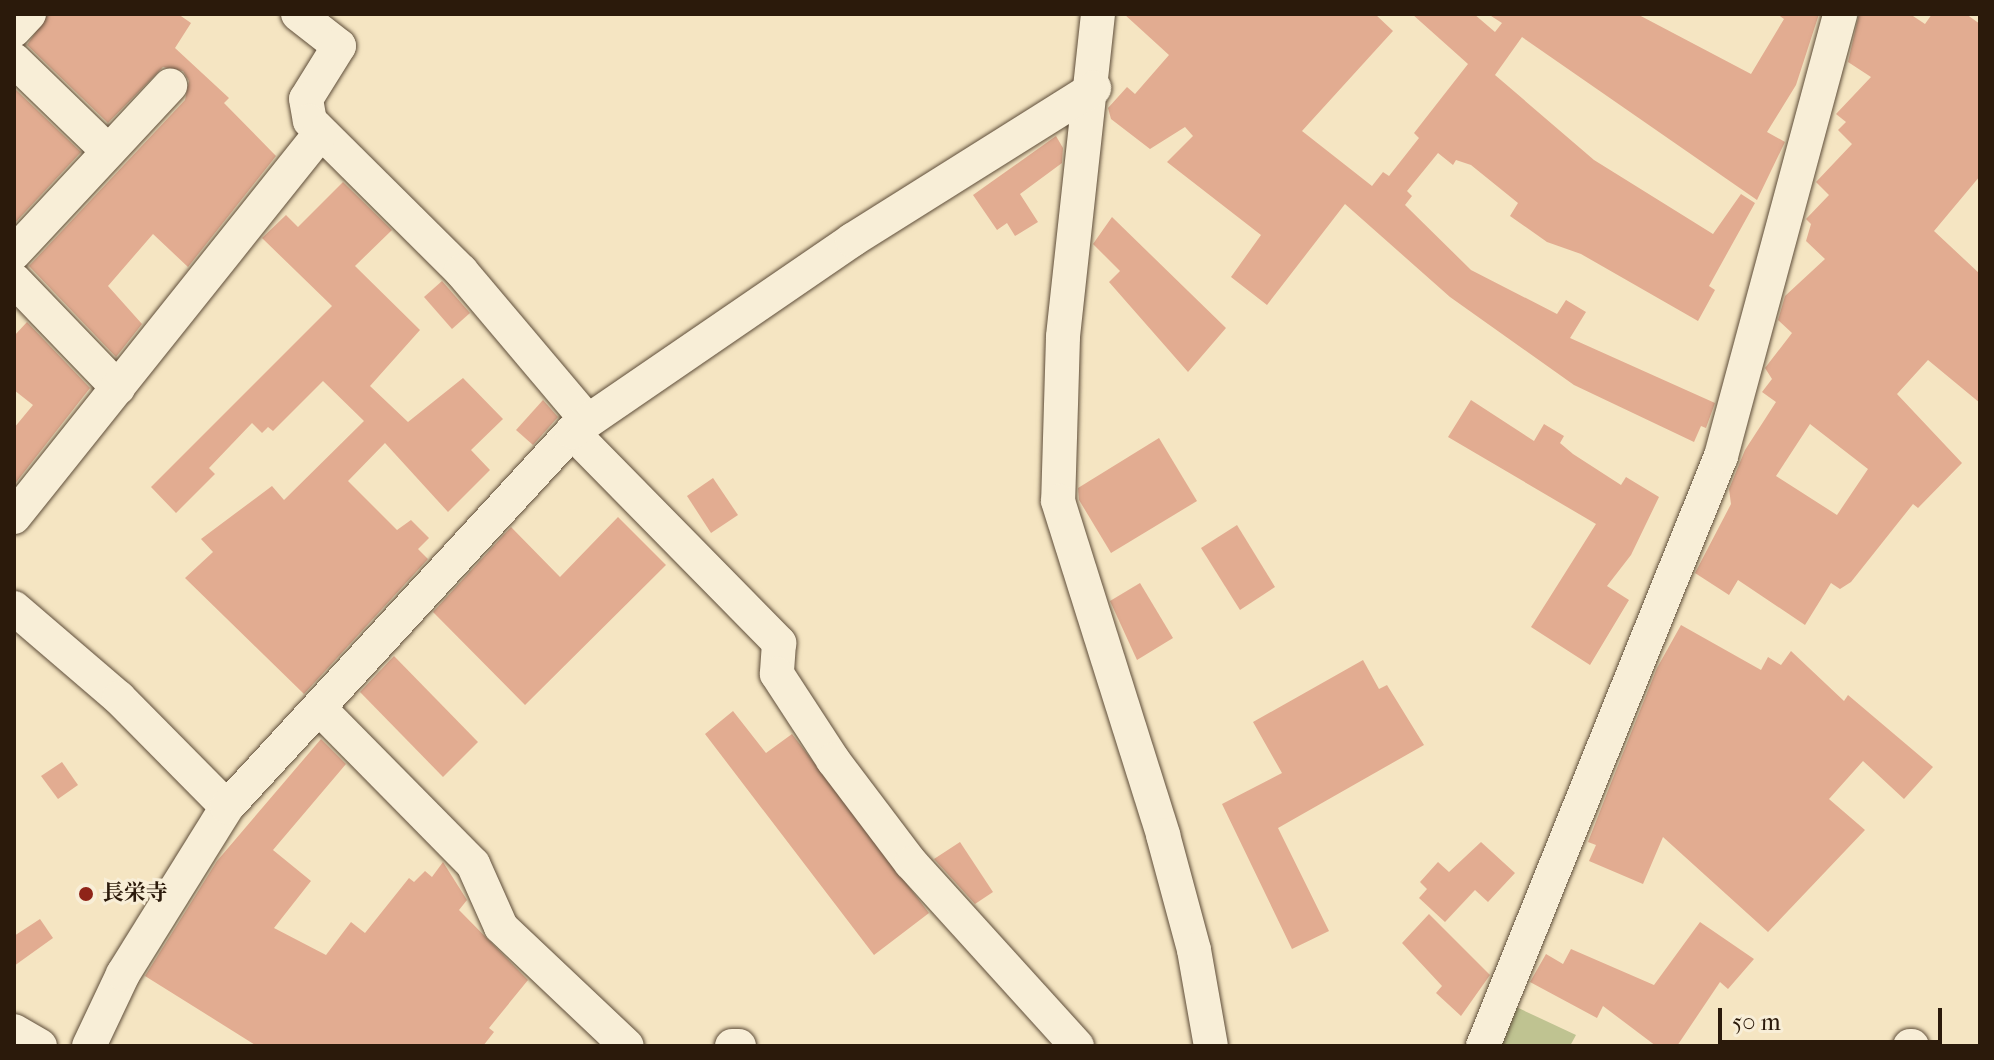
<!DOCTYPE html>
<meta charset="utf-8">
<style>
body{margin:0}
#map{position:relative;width:1994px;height:1060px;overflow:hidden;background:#f5e5c2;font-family:"IM FELL French Canon","Noto Serif JP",serif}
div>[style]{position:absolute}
.green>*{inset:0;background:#bfc391}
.building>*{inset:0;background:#e2ac91}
.roads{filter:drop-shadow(0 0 2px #5e4d39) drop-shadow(0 0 2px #5e4d39)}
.street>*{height:34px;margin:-17px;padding:0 17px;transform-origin:17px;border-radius:17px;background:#f8eed7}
.dots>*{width:22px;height:22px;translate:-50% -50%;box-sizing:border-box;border:4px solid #f8eed7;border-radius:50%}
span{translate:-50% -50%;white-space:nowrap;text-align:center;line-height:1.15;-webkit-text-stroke:6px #f8eed7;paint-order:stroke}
.poi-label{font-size:22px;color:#2b1a0b;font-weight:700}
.left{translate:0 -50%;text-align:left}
.frame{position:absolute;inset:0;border:16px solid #2b1a0b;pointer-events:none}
.scale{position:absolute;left:1718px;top:1008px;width:224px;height:36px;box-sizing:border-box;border:4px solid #2b1a0b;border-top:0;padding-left:10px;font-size:24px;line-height:28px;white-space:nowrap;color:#2b1a0b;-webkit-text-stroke:6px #f8eed7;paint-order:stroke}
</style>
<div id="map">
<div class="green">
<i style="clip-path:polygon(1514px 1006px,1576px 1035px,1570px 1046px,1501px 1046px)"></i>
</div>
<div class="building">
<i style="clip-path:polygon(48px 14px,178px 14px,191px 23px,175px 48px,229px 98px,224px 103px,276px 156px,188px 267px,153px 234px,108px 286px,142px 324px,116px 357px,29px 266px,185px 100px,189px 81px,183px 71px,163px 67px,108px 123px,27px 45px)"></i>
<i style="clip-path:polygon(1124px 14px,1375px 14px,1393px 31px,1302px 131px,1372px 186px,1383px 172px,1389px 176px,1419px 138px,1414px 133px,1468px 64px,1412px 14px,1474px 14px,1495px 32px,1502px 23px,1488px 14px,1637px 14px,1751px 74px,1784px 19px,1777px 14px,1819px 14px,1796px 85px,1767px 132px,1785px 142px,1757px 200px,1522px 37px,1495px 75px,1594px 160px,1713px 234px,1741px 194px,1755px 203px,1709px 286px,1715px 290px,1698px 321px,1581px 254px,1547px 242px,1510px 216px,1518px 203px,1471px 165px,1456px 160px,1453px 165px,1438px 153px,1407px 191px,1412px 196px,1405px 205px,1471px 270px,1557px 314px,1566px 300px,1586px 312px,1570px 338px,1715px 403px,1706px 428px,1701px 426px,1694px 442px,1574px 385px,1450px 297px,1345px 204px,1267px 305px,1231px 277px,1261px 235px,1167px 162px,1193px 136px,1185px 127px,1150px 149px,1111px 119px,1108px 108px,1127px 87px,1135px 94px,1169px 55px)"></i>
<i style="clip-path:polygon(evenodd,1859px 14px,1910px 14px,1925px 24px,1932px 14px,1966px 14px,1980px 24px,1980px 176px,1934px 231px,1980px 274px,1980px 403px,1928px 360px,1897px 394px,1962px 463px,1918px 508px,1913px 504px,1851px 582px,1840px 589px,1831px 583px,1805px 625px,1738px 580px,1729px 595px,1695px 573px,1731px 504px,1729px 489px,1745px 450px,1776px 402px,1762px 392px,1772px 379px,1765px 368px,1792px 333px,1778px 320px,1785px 296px,1825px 259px,1806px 241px,1811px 224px,1806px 219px,1829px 195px,1816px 182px,1852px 144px,1838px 130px,1846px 122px,1836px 114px,1871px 77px,1848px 62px,1859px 14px,1810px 424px,1868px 469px,1837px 515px,1776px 476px,1810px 424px)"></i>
<i style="clip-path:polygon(14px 88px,81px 152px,14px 224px)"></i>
<i style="clip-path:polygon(1056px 136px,1063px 148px,1062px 163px,1020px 194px,1038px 222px,1015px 236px,1007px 223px,997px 230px,973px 195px)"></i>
<i style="clip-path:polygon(343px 182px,392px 230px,355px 266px,420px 330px,370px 386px,408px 422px,463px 378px,503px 419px,471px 450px,490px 470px,448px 512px,385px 443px,348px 481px,397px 530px,411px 520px,429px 538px,418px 549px,428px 559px,304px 694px,185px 578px,213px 552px,201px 539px,272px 486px,284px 500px,364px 421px,323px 381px,273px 431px,268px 427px,262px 433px,252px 423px,209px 468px,215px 474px,176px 513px,151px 487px,332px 306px,262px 238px,286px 215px,298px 227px)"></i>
<i style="clip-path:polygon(1112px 217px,1226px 328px,1188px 372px,1109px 282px,1120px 271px,1093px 244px)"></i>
<i style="clip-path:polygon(442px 281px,470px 313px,452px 329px,424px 297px)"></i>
<i style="clip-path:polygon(27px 322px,90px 388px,14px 485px,14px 428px,33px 405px,14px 390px,14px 336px)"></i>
<i style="clip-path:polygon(543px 400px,558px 417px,533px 445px,516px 430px)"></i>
<i style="clip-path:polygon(1471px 400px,1534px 441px,1544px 424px,1564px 436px,1560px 443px,1573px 454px,1621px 485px,1626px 477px,1659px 497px,1631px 555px,1607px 586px,1629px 600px,1590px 665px,1531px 627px,1596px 524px,1448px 437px)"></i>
<i style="clip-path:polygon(1159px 438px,1197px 501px,1111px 553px,1079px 500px,1078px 488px)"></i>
<i style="clip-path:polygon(713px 478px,738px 515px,711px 533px,687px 496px)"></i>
<i style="clip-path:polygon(618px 517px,666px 565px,525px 705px,433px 612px,511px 527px,560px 577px)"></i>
<i style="clip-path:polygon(1237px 525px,1275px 587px,1240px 610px,1201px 548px)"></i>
<i style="clip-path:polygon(1140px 583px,1173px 638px,1137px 660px,1110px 601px)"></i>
<i style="clip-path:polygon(1681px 625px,1761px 670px,1768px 657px,1781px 665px,1791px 651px,1844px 701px,1848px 695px,1933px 767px,1904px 799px,1863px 761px,1829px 799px,1865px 830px,1768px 932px,1663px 837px,1643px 884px,1589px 861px,1596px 845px,1588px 842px,1609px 788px,1657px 668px)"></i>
<i style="clip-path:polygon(394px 656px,478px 742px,443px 777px,360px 692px)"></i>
<i style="clip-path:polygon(1363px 660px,1379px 689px,1387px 685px,1424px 745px,1278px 828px,1329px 931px,1292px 949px,1222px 804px,1282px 773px,1253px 722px)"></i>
<i style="clip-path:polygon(733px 711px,766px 753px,792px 734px,929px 913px,874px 955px,705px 734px)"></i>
<i style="clip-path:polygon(321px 739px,346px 764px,273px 850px,311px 881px,274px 928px,326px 955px,351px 922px,365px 933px,409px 878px,414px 882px,425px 871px,432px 877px,443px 862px,467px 900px,459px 910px,528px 980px,489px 1028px,494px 1032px,483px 1046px,257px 1046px,145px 976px,217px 861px)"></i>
<i style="clip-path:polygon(62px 762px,78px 785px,58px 799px,41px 776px)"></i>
<i style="clip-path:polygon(960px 842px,993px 892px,975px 904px,934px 859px)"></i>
<i style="clip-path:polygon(1481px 842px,1515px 873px,1488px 902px,1475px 890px,1445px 922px,1419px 898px,1427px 889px,1420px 882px,1438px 862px,1449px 872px)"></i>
<i style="clip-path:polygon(1429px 914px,1490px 975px,1461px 1016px,1436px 993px,1442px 986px,1402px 943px)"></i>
<i style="clip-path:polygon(40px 919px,53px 938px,14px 966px,14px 936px)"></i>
<i style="clip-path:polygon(1700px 922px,1754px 959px,1728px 989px,1720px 982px,1677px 1046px,1656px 1046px,1603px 1006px,1597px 1018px,1530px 982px,1546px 954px,1563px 964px,1571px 949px,1654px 985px)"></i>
</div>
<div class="roads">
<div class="street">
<i style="left:298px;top:14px;width:52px;rotate:38deg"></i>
<i style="left:339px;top:46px;width:62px;rotate:121.9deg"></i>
<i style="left:306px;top:99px;width:22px;rotate:80deg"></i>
<i style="left:310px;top:121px;width:213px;rotate:44.8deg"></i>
<i style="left:461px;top:271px;width:194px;rotate:49.8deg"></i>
<i style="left:1098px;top:14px;width:325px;rotate:96.2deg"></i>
<i style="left:1063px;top:337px;width:164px;rotate:91.7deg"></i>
<i style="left:1058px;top:501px;width:350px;rotate:72.5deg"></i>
<i style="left:1163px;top:835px;width:119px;rotate:74.9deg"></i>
<i style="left:1194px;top:950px;width:97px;rotate:80deg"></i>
<i style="left:14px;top:30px;width:22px;rotate:-47deg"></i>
<i style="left:14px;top:60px;width:131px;rotate:44.1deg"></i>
<i style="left:14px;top:253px;width:229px;rotate:-47deg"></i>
<i style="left:14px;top:280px;width:150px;rotate:46.1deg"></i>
<i style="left:572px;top:432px;width:296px;rotate:45.5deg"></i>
<i style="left:779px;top:643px;width:31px;rotate:94deg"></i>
<i style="left:777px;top:674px;width:103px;rotate:56.9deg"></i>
<i style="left:833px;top:760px;width:129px;rotate:52.9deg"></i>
<i style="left:911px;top:863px;width:247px;rotate:47.8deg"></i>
<i style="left:14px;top:517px;width:491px;rotate:-51.4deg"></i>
<i style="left:14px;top:608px;width:138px;rotate:40.6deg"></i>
<i style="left:119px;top:698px;width:153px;rotate:45.3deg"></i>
<i style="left:319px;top:708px;width:219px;rotate:45.4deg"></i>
<i style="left:473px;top:864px;width:69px;rotate:66deg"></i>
<i style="left:501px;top:927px;width:173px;rotate:43.4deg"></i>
<i style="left:14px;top:1031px;width:30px;rotate:30deg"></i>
<i style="left:89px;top:1046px;width:80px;rotate:-64.7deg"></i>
<i style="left:123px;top:974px;width:197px;rotate:-58.1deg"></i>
<i style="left:227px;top:807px;width:510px;rotate:-47.39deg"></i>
<i style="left:572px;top:432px;width:340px;rotate:-34.4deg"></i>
<i style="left:852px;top:240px;width:286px;rotate:-32.1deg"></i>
<i style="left:732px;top:1046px;width:7px"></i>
<i style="left:1483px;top:1046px;width:636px;rotate:-68.03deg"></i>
<i style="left:1721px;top:456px;width:458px;rotate:-74.9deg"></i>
<i style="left:1910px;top:1046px;width:2px"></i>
</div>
</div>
<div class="dots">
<i style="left:86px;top:894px;background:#8f2418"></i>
</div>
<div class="poi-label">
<span class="left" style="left:102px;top:894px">長栄寺</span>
</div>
<div class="frame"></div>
<div class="scale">50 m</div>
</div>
